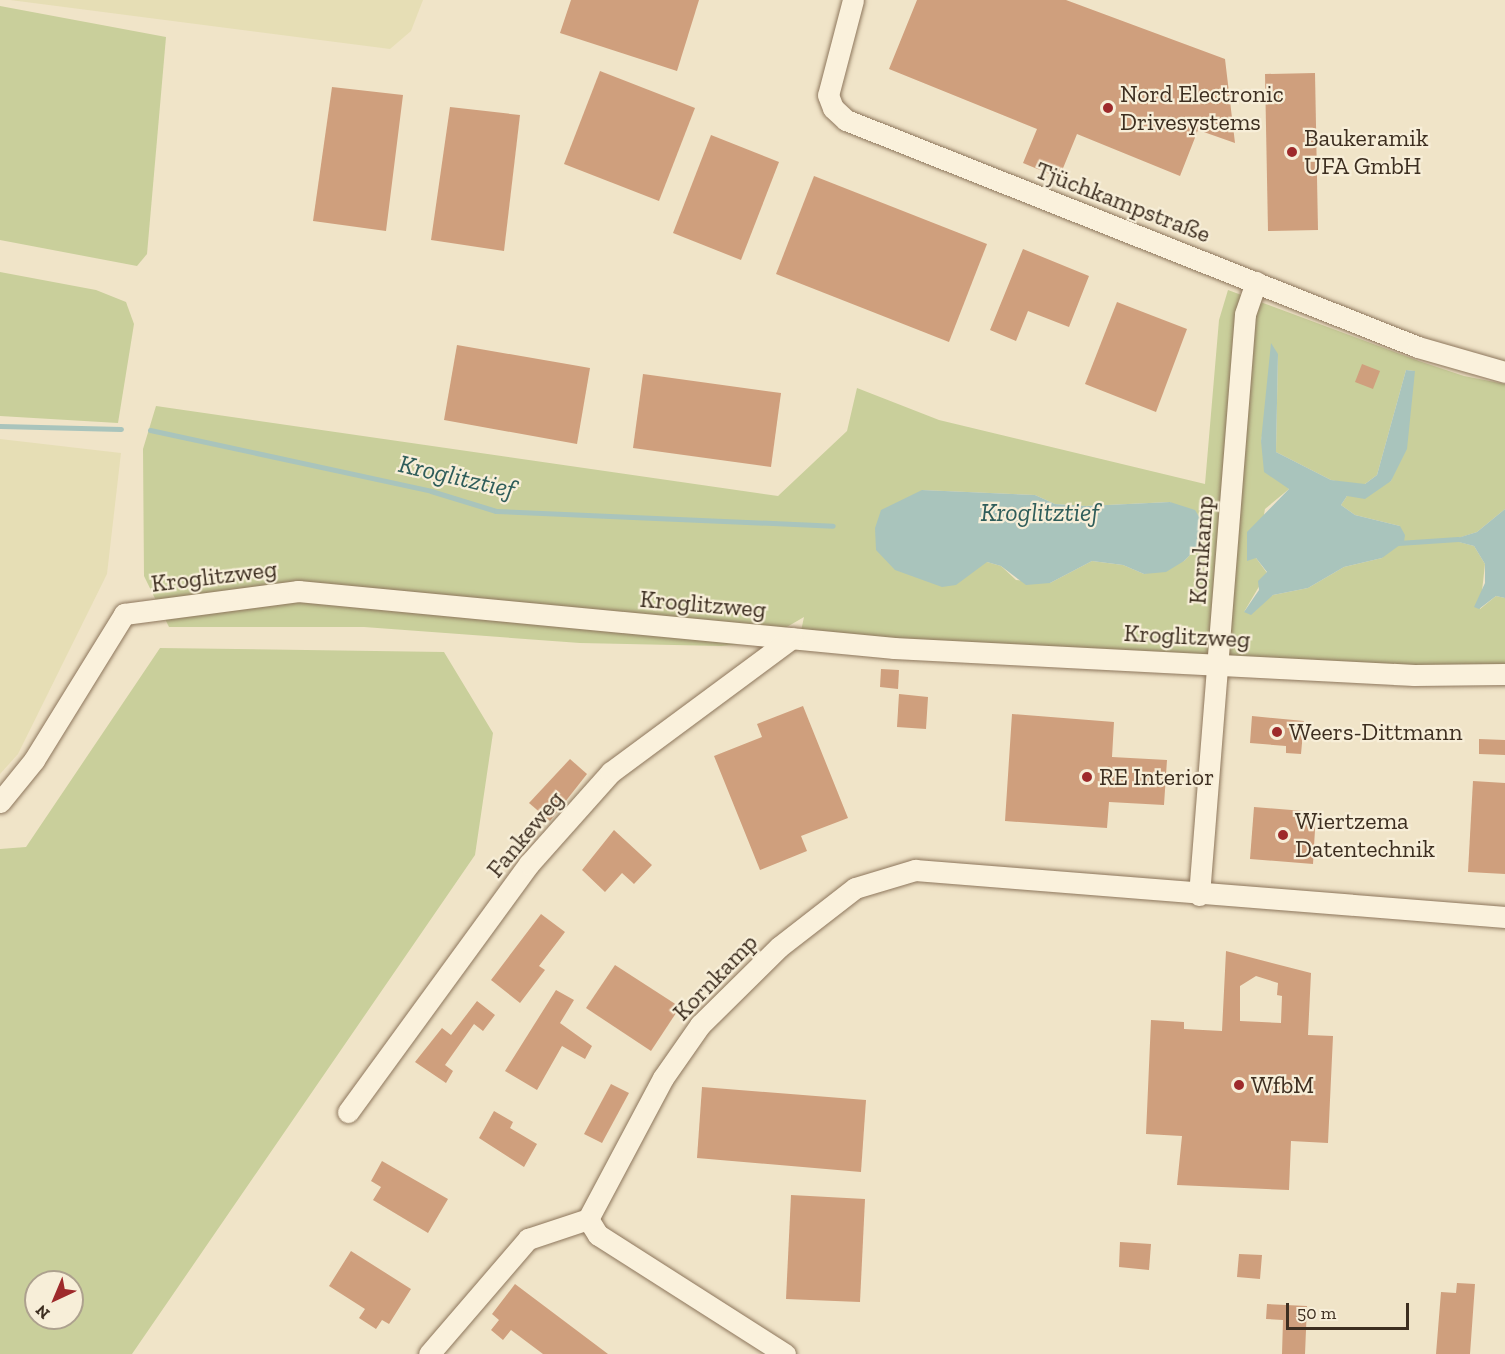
<!DOCTYPE html>
<meta charset="utf-8">
<style>
body{margin:0}
#map{position:relative;width:1505px;height:1354px;overflow:hidden;background:#f0e4c8;font-family:"Zilla Slab",serif}
div>[style]{position:absolute}
.farmland>*{inset:0;background:#e6deb5}
.green>*{inset:0;background:#c9cf9b}
.water>*{inset:0;background:#a9c4bc}
.stream>*{height:5px;margin:-2.5px;padding:0 2.5px;transform-origin:2.5px;border-radius:2.5px;background:#a9c4bc}
.building>*{inset:0;background:#cf9f7d}
.roads{filter:drop-shadow(0 0 2px #8d765c) drop-shadow(0 0 2px #8d765c)}
.minor>*{height:21px;margin:-10.5px;padding:0 10.5px;transform-origin:10.5px;border-radius:10.5px;background:#faf1dc}
.dots>*{width:16px;height:16px;translate:-50% -50%;box-sizing:border-box;border:3px solid #f7eed8;border-radius:50%}
span{translate:-50% -50%;white-space:nowrap;text-align:center;line-height:1.15;-webkit-text-stroke:4.5px #f7eed8;paint-order:stroke}
.poi-label{font-size:24px;color:#3d2e20}
.left{translate:0 -50%;text-align:left}
.street-label{font-size:24px;color:#3d2e20}
.water-label{font-size:26px;color:#2f5d5a;font-style:italic}
.north{position:absolute;left:24px;top:1270px;width:60px;height:60px;box-sizing:border-box;background:#f7eed8;border:2px solid #ada18e;border-radius:50%;rotate:224deg;font-size:16px;font-weight:700;line-height:24px;text-align:center;color:#3d2e20}
.north::after{content:'';display:block;margin:auto;width:21px;height:27px;background:#9e2a2b;clip-path:polygon(50% 0,100% 100%,50% 72%,0 100%)}
.scale{position:absolute;left:1286px;top:1303px;width:123px;height:27px;box-sizing:border-box;border:3px solid #3d2e20;border-top:0;padding-left:8px;font-size:18px;line-height:21px;white-space:nowrap;color:#3d2e20;-webkit-text-stroke:4px #f7eed8;paint-order:stroke}
</style>
<div id="map">
<div class="farmland">
<i style="clip-path:polygon(10px 0,423px 0,411px 31px,390px 49px)"></i>
<i style="clip-path:polygon(0 439px,121px 453px,107px 574px,18px 754px,0 774px)"></i>
</div>
<div class="green">
<i style="clip-path:polygon(0 6px,166px 37px,147px 254px,137px 266px,0 240px)"></i>
<i style="clip-path:polygon(0 272px,96px 290px,126px 302px,134px 324px,118px 423px,0 416px)"></i>
<i style="clip-path:polygon(evenodd,1228px 290px,1419px 361px,1464px 376px,1505px 384px,1505px 509px,1477px 532px,1452px 540px,1474px 546px,1485px 564px,1480px 609px,1496px 596px,1505px 598px,1505px 682px,1189px 671px,797px 650px,804px 617px,761px 642px,721px 646px,580px 643px,364px 627px,169px 627px,144px 576px,143px 449px,156px 406px,778px 496px,847px 431px,857px 388px,939px 420px,1205px 484px,1219px 320px,1228px 290px,1278px 354px,1276px 452px,1331px 480px,1350px 484px,1365px 484px,1377px 475px,1406px 370px,1414px 371px,1391px 481px,1347px 496px,1341px 505px,1355px 515px,1400px 526px,1382px 558px,1344px 567px,1308px 588px,1273px 595px,1244px 612px,1267px 573px,1256px 558px,1265px 509px,1289px 489px,1261px 441px,1278px 354px,1228px 290px,922px 490px,1035px 495px,1055px 504px,1086px 506px,1170px 502px,1206px 528px,1200px 545px,1184px 561px,1144px 574px,1123px 565px,1092px 561px,1050px 583px,1016px 580px,1001px 566px,987px 562px,922px 490px)"></i>
<i style="clip-path:polygon(evenodd,160px 648px,444px 652px,493px 733px,475px 855px,132px 1354px,0 1354px,0 849px,26px 847px,160px 648px,36px 1282px,72px 1282px,72px 1318px,36px 1318px,36px 1282px)"></i>
</div>
<div class="water">
<i style="clip-path:polygon(1271px 343px,1278px 354px,1276px 452px,1331px 480px,1365px 484px,1377px 475px,1406px 370px,1415px 371px,1407px 449px,1391px 481px,1365px 499px,1347px 496px,1341px 505px,1355px 515px,1400px 526px,1405px 535px,1404px 542px,1382px 558px,1344px 567px,1308px 588px,1273px 595px,1251px 615px,1244px 612px,1259px 590px,1258px 581px,1267px 572px,1256px 558px,1247px 561px,1247px 532px,1289px 489px,1264px 472px,1261px 441px)"></i>
<i style="clip-path:polygon(922px 490px,1035px 495px,1055px 504px,1086px 506px,1170px 502px,1195px 510px,1206px 528px,1200px 545px,1184px 561px,1166px 572px,1144px 574px,1123px 565px,1092px 561px,1050px 583px,1026px 585px,1001px 566px,987px 562px,956px 585px,942px 587px,895px 570px,876px 550px,875px 528px,881px 510px)"></i>
<i style="clip-path:polygon(1505px 509px,1505px 598px,1496px 596px,1479px 609px,1474px 607px,1485px 583px,1485px 564px,1474px 546px,1451px 540px,1477px 532px)"></i>
</div>
<div class="stream">
<i style="left:0;top:426px;width:121px;rotate:1.4deg"></i>
<i style="left:150px;top:430px;width:288px;rotate:12.2deg"></i>
<i style="left:431px;top:491px;width:68px;rotate:17.1deg"></i>
<i style="left:496px;top:511px;width:337px;rotate:2.5deg"></i>
<i style="left:1398px;top:543px;width:60px;rotate:-3.8deg"></i>
</div>
<div class="building">
<i style="clip-path:polygon(571px 0,699px 0,677px 71px,560px 33px)"></i>
<i style="clip-path:polygon(917px 0,1066px 0,1225px 59px,1235px 143px,1198px 130px,1180px 176px,1077px 134px,1059px 178px,1023px 163px,1037px 129px,889px 69px)"></i>
<i style="clip-path:polygon(600px 71px,695px 108px,659px 201px,564px 164px)"></i>
<i style="clip-path:polygon(1315px 73px,1318px 230px,1268px 231px,1265px 74px)"></i>
<i style="clip-path:polygon(332px 87px,403px 95px,386px 231px,313px 221px)"></i>
<i style="clip-path:polygon(450px 107px,520px 115px,504px 251px,431px 240px)"></i>
<i style="clip-path:polygon(711px 135px,779px 162px,741px 260px,673px 233px)"></i>
<i style="clip-path:polygon(814px 176px,987px 244px,949px 342px,776px 274px)"></i>
<i style="clip-path:polygon(1023px 249px,1089px 276px,1069px 327px,1028px 311px,1016px 341px,990px 330px)"></i>
<i style="clip-path:polygon(1117px 302px,1187px 329px,1156px 412px,1085px 384px)"></i>
<i style="clip-path:polygon(457px 345px,590px 368px,577px 444px,444px 420px)"></i>
<i style="clip-path:polygon(1362px 364px,1380px 371px,1373px 389px,1355px 382px)"></i>
<i style="clip-path:polygon(643px 374px,781px 393px,771px 467px,633px 448px)"></i>
<i style="clip-path:polygon(881px 669px,899px 670px,898px 689px,880px 687px)"></i>
<i style="clip-path:polygon(899px 694px,928px 697px,926px 729px,897px 727px)"></i>
<i style="clip-path:polygon(803px 706px,848px 818px,801px 836px,807px 851px,760px 870px,714px 756px,762px 737px,757px 724px)"></i>
<i style="clip-path:polygon(1012px 714px,1114px 722px,1112px 757px,1167px 760px,1164px 805px,1109px 802px,1107px 828px,1005px 821px)"></i>
<i style="clip-path:polygon(1252px 716px,1304px 721px,1301px 754px,1286px 753px,1286px 746px,1250px 743px)"></i>
<i style="clip-path:polygon(1479px 739px,1505px 740px,1505px 755px,1479px 754px)"></i>
<i style="clip-path:polygon(570px 759px,587px 774px,550px 821px,529px 803px)"></i>
<i style="clip-path:polygon(1473px 781px,1505px 783px,1505px 874px,1468px 872px)"></i>
<i style="clip-path:polygon(1254px 807px,1316px 812px,1313px 864px,1250px 859px)"></i>
<i style="clip-path:polygon(614px 830px,652px 865px,634px 884px,622px 873px,605px 892px,582px 870px)"></i>
<i style="clip-path:polygon(541px 914px,565px 932px,539px 966px,545px 970px,520px 1003px,491px 980px)"></i>
<i style="clip-path:polygon(evenodd,1226px 951px,1311px 973px,1308px 1035px,1333px 1036px,1328px 1143px,1291px 1141px,1289px 1190px,1177px 1185px,1182px 1136px,1146px 1134px,1151px 1020px,1184px 1022px,1184px 1029px,1222px 1031px,1226px 951px,1256px 976px,1278px 983px,1277px 995px,1282px 996px,1281px 1023px,1240px 1021px,1240px 986px,1256px 976px)"></i>
<i style="clip-path:polygon(615px 965px,680px 1007px,651px 1051px,586px 1008px)"></i>
<i style="clip-path:polygon(556px 990px,574px 1000px,560px 1023px,592px 1046px,585px 1059px,562px 1046px,537px 1090px,505px 1071px)"></i>
<i style="clip-path:polygon(477px 1001px,495px 1015px,483px 1031px,474px 1024px,445px 1065px,453px 1071px,446px 1083px,415px 1062px,442px 1028px,451px 1035px)"></i>
<i style="clip-path:polygon(611px 1084px,629px 1093px,602px 1143px,584px 1134px)"></i>
<i style="clip-path:polygon(702px 1087px,866px 1100px,861px 1172px,697px 1158px)"></i>
<i style="clip-path:polygon(494px 1111px,513px 1122px,510px 1128px,537px 1144px,524px 1167px,479px 1138px)"></i>
<i style="clip-path:polygon(382px 1161px,448px 1199px,428px 1233px,373px 1200px,381px 1187px,371px 1181px)"></i>
<i style="clip-path:polygon(791px 1195px,865px 1199px,860px 1302px,786px 1299px)"></i>
<i style="clip-path:polygon(1120px 1242px,1151px 1244px,1149px 1270px,1119px 1267px)"></i>
<i style="clip-path:polygon(351px 1251px,411px 1289px,389px 1324px,382px 1320px,376px 1329px,359px 1318px,365px 1309px,329px 1286px)"></i>
<i style="clip-path:polygon(1239px 1254px,1262px 1255px,1260px 1279px,1237px 1277px)"></i>
<i style="clip-path:polygon(1457px 1283px,1475px 1284px,1470px 1354px,1436px 1354px,1441px 1292px,1456px 1293px)"></i>
<i style="clip-path:polygon(515px 1284px,608px 1354px,543px 1354px,511px 1330px,503px 1340px,491px 1330px,499px 1320px,492px 1314px)"></i>
<i style="clip-path:polygon(1267px 1304px,1307px 1306px,1305px 1354px,1282px 1354px,1283px 1320px,1266px 1319px)"></i>
</div>
<div class="roads">
<div class="minor">
<i style="left:853px;top:0;width:98px;rotate:104.7deg"></i>
<i style="left:828px;top:95px;width:14px;rotate:69deg"></i>
<i style="left:833px;top:108px;width:18px;rotate:43deg"></i>
<i style="left:846px;top:120px;width:615px;rotate:21.65deg"></i>
<i style="left:1418px;top:347px;width:91px;rotate:16deg"></i>
<i style="left:0;top:802px;width:54px;rotate:-51deg"></i>
<i style="left:34px;top:760px;width:172px;rotate:-58.3deg"></i>
<i style="left:124px;top:614px;width:176px;rotate:-7.5deg"></i>
<i style="left:298px;top:591px;width:599px;rotate:5.46deg"></i>
<i style="left:894px;top:648px;width:521px;rotate:2.97deg"></i>
<i style="left:1414px;top:675px;width:91px;rotate:-0.6deg"></i>
<i style="left:1199px;top:895px;width:583px;rotate:-85.47deg"></i>
<i style="left:1245px;top:314px;width:34px;rotate:-71deg"></i>
<i style="left:348px;top:1112px;width:307px;rotate:-53.9deg"></i>
<i style="left:529px;top:864px;width:123px;rotate:-48.3deg"></i>
<i style="left:611px;top:772px;width:225px;rotate:-36.5deg"></i>
<i style="left:429px;top:1354px;width:152px;rotate:-49.3deg"></i>
<i style="left:528px;top:1239px;width:63px;rotate:-18.4deg"></i>
<i style="left:785px;top:1354px;width:222px;rotate:-147.5deg"></i>
<i style="left:598px;top:1235px;width:19px;rotate:-122deg"></i>
<i style="left:588px;top:1219px;width:160px;rotate:-62deg"></i>
<i style="left:663px;top:1078px;width:65px;rotate:-55.1deg"></i>
<i style="left:700px;top:1025px;width:111px;rotate:-44.6deg"></i>
<i style="left:779px;top:947px;width:96px;rotate:-37.8deg"></i>
<i style="left:855px;top:888px;width:63px;rotate:-16.7deg"></i>
<i style="left:915px;top:870px;width:592px;rotate:4.55deg"></i>
</div>
</div>
<div class="dots">
<i style="left:1108px;top:108px;background:#9e2a2b"></i>
<i style="left:1292px;top:152px;background:#9e2a2b"></i>
<i style="left:1277px;top:732px;background:#9e2a2b"></i>
<i style="left:1087px;top:777px;background:#9e2a2b"></i>
<i style="left:1283px;top:835px;background:#9e2a2b"></i>
<i style="left:1239px;top:1085px;background:#9e2a2b"></i>
</div>
<div class="poi-label">
<span class="left" style="left:1120px;top:108px">Nord Electronic<br>Drivesystems</span>
<span class="left" style="left:1304px;top:152px">Baukeramik<br>UFA GmbH</span>
<span class="left" style="left:1289px;top:732px">Weers-Dittmann</span>
<span class="left" style="left:1099px;top:777px">RE Interior</span>
<span class="left" style="left:1295px;top:835px">Wiertzema<br>Datentechnik</span>
<span class="left" style="left:1251px;top:1085px">WfbM</span>
</div>
<div class="street-label">
<span style="left:1123px;top:202px;rotate:21deg">Tjüchkampstraße</span>
<span style="left:1201px;top:550px;rotate:-86deg">Kornkamp</span>
<span style="left:214px;top:576px;rotate:-7deg">Kroglitzweg</span>
<span style="left:703px;top:604px;rotate:5deg">Kroglitzweg</span>
<span style="left:1187px;top:636px;rotate:3deg">Kroglitzweg</span>
<span style="left:525px;top:834px;rotate:-50deg">Fankeweg</span>
<span style="left:715px;top:977px;rotate:-46deg">Kornkamp</span>
</div>
<div class="water-label">
<span style="left:457px;top:477px;rotate:13deg">Kroglitztief</span>
<span style="left:1040px;top:513px">Kroglitztief</span>
</div>
<div class="north">N</div>
<div class="scale">50 m</div>
</div>
